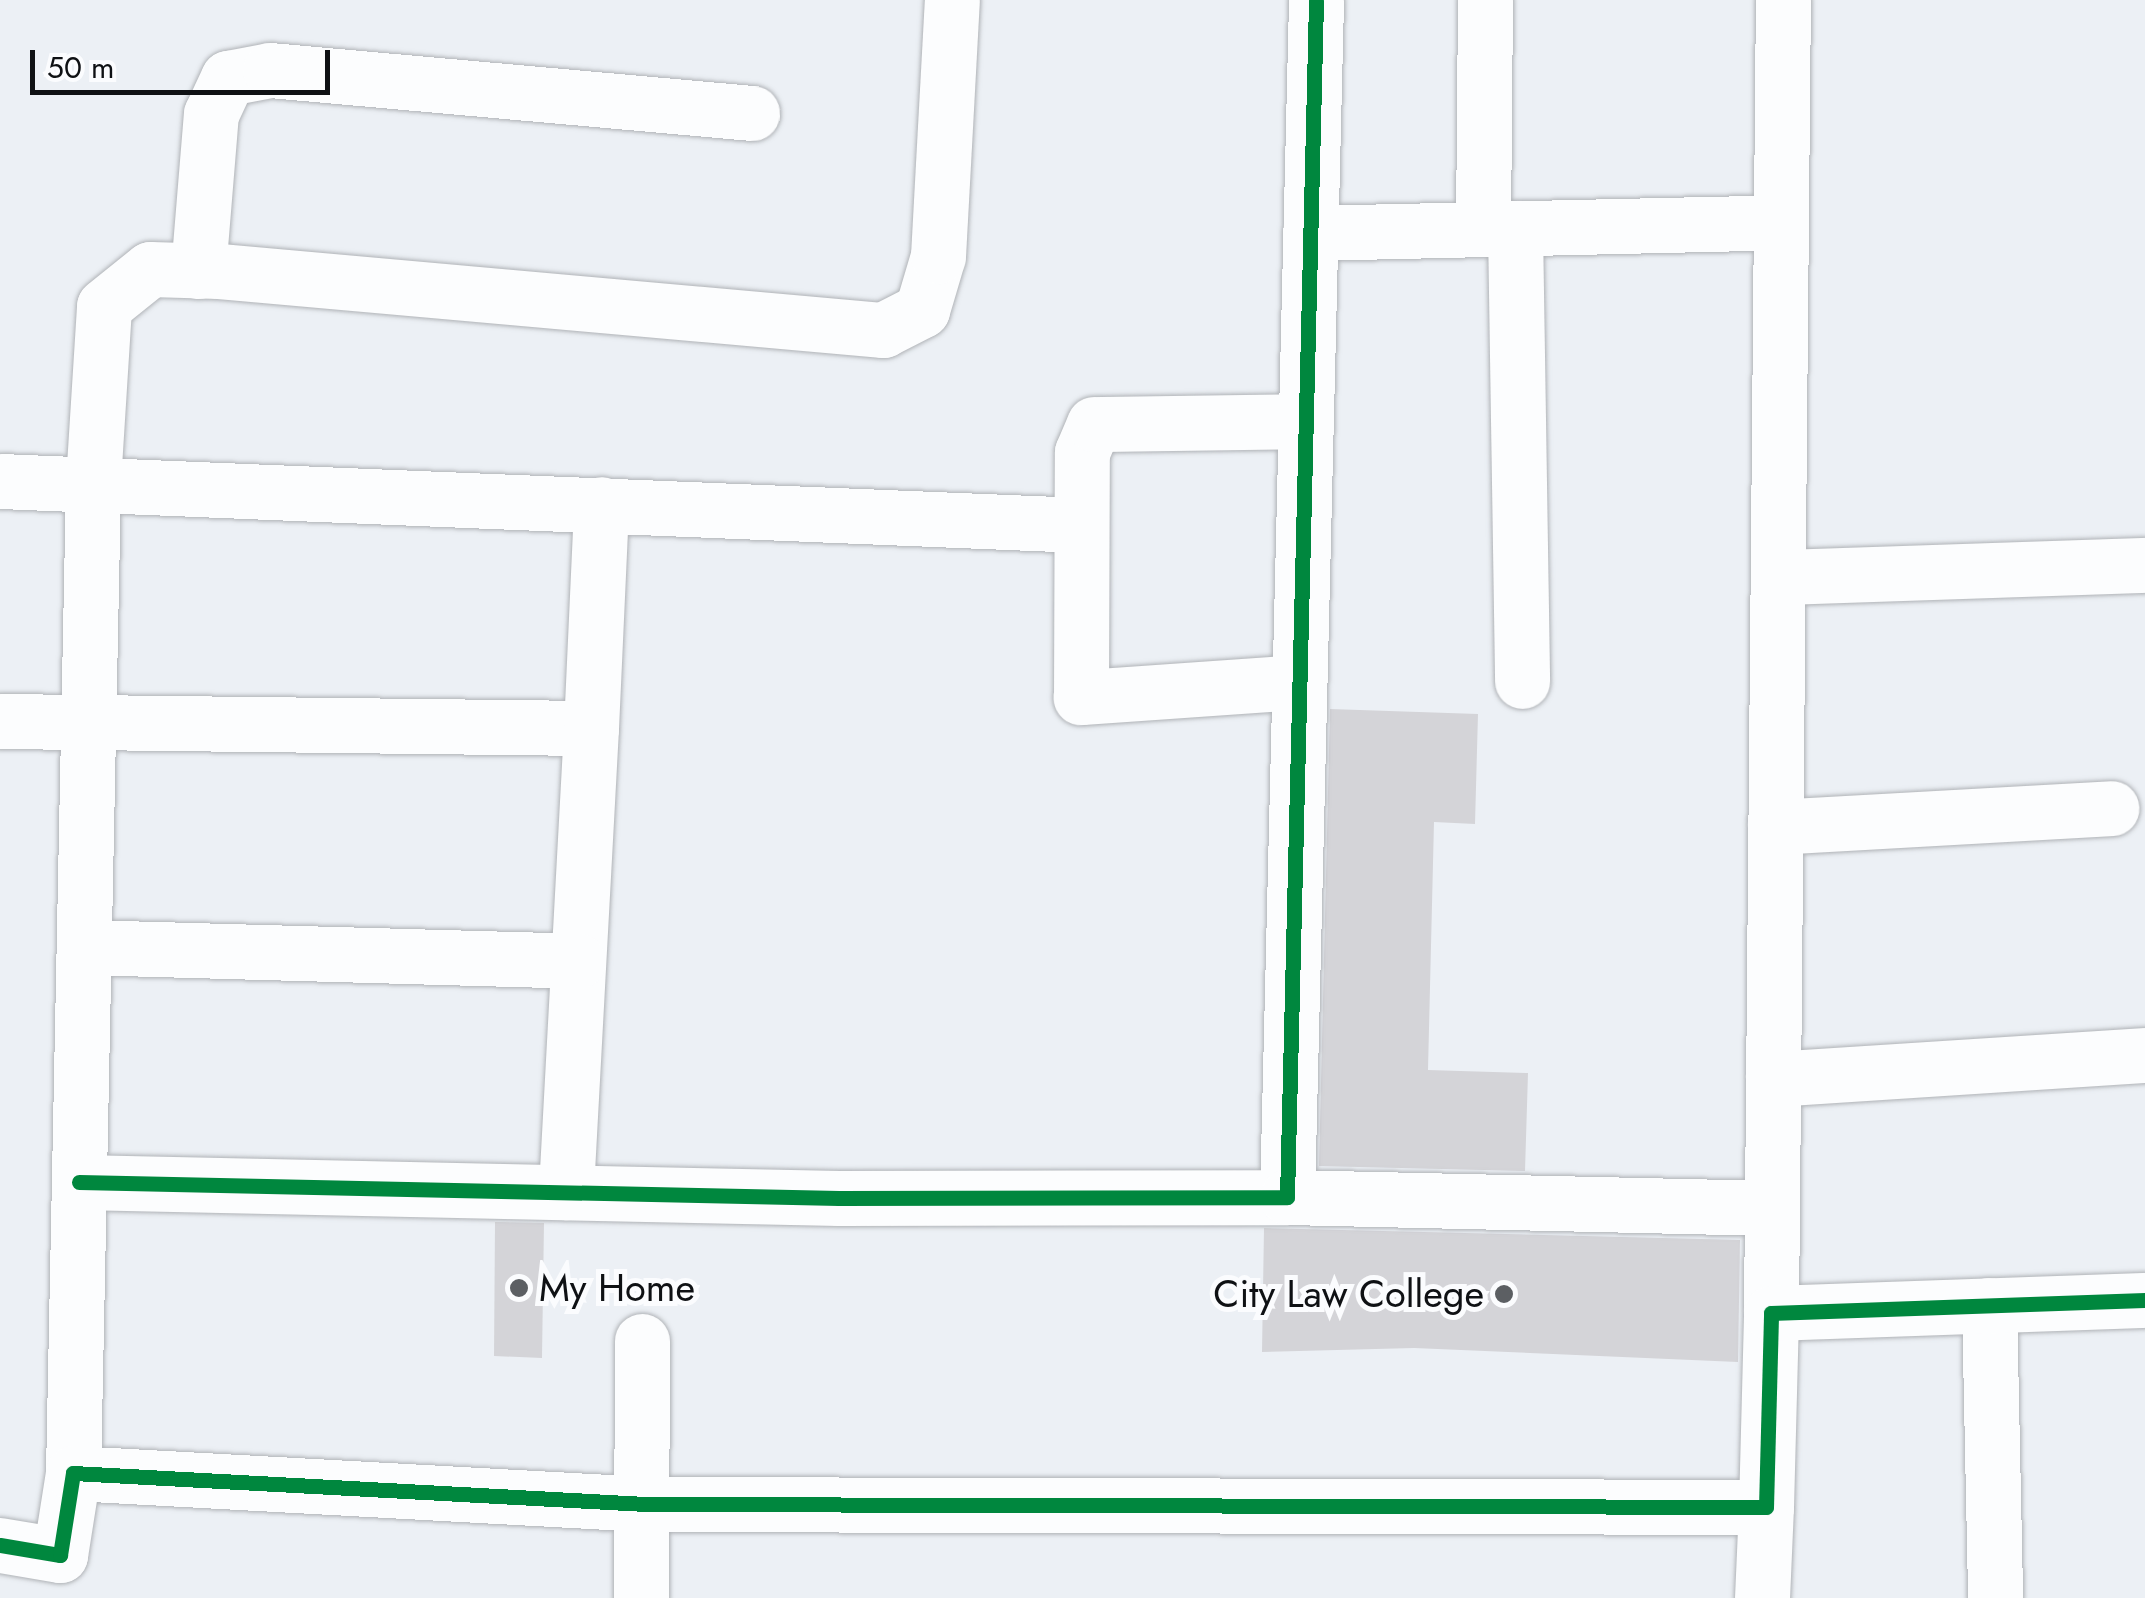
<!DOCTYPE html>
<style>
body{margin:0}
#map{position:relative;width:2145px;height:1598px;overflow:hidden;background:#ecf0f5;font-family:Jost,sans-serif}
div>[style]{position:absolute}
.building>*{inset:0;background:#d4d4d8}
.roads{filter:drop-shadow(0 0 2px #b0b3b7) drop-shadow(0 0 2px #b0b3b7)}
.minor>*{height:55px;margin:-27.5px;padding:0 27.5px;transform-origin:27.5px;border-radius:27.5px;background:#fcfdfe}
.cycleway>*{height:15px;margin:-7.5px;padding:0 7.5px;transform-origin:7.5px;border-radius:7.5px;background:#00873e}
.dots>*{width:28px;height:28px;translate:-50% -50%;box-sizing:border-box;border:5px solid #fbfcfe;border-radius:50%}
span{translate:-50% -50%;white-space:nowrap;text-align:center;line-height:1.15;-webkit-text-stroke:10px #fbfcfe;paint-order:stroke}
.poi-label{font-size:38px;color:#0f1114}
.left{translate:0 -50%;text-align:left}
.right{translate:-100% -50%;text-align:right}
.scale{position:absolute;left:30px;top:50px;width:300px;height:45px;box-sizing:border-box;border:5px solid #0f1114;border-top:0;padding-left:12px;font-size:30px;line-height:35px;white-space:nowrap;color:#0f1114;-webkit-text-stroke:8px #fbfcfe;paint-order:stroke}
</style>
<div id="map">
<div class="building">
<i style="clip-path:polygon(1330px 709px,1478px 714px,1475px 824px,1434px 822px,1428px 1070px,1528px 1073px,1525px 1171px,1319px 1166px)"></i>
<i style="clip-path:polygon(495px 1222px,544px 1223px,542px 1358px,494px 1356px)"></i>
<i style="clip-path:polygon(1264px 1228px,1740px 1240px,1738px 1362px,1414px 1348px,1262px 1352px)"></i>
</div>
<div class="roads">
<div class="minor">
<i style="left:1515px;top:228px;width:453px;rotate:89.1deg"></i>
<i style="left:1483px;top:229px;width:229px;rotate:-89.5deg"></i>
<i style="left:1310px;top:233px;width:471px;rotate:-1.3deg"></i>
<i style="left:198px;top:271px;width:158px;rotate:-85.3deg"></i>
<i style="left:211px;top:114px;width:40px;rotate:-65deg"></i>
<i style="left:228px;top:78px;width:43px;rotate:-10.8deg"></i>
<i style="left:270px;top:70px;width:484px;rotate:5.1deg"></i>
<i style="left:0;top:481px;width:1082px;rotate:2.33deg"></i>
<i style="left:1781px;top:577px;width:364px;rotate:-1.9deg"></i>
<i style="left:1298px;top:682px;width:218px;rotate:176deg"></i>
<i style="left:1081px;top:697px;width:245px;rotate:-89.8deg"></i>
<i style="left:1082px;top:452px;width:30px;rotate:-67deg"></i>
<i style="left:1094px;top:424px;width:211px;rotate:-0.8deg"></i>
<i style="left:0;top:721px;width:591px;rotate:0.68deg"></i>
<i style="left:591px;top:728px;width:465px;rotate:93.1deg"></i>
<i style="left:591px;top:728px;width:224px;rotate:-87.4deg"></i>
<i style="left:1775px;top:827px;width:337px;rotate:-3.2deg"></i>
<i style="left:84px;top:947px;width:494px;rotate:1.6deg"></i>
<i style="left:1773px;top:1079px;width:373px;rotate:-3.7deg"></i>
<i style="left:79px;top:1182px;width:760px;rotate:1.21deg"></i>
<i style="left:839px;top:1198px;width:448px;rotate:-0.1deg"></i>
<i style="left:1287px;top:1197px;width:1197px;rotate:-88.61deg"></i>
<i style="left:1287px;top:1197px;width:485px;rotate:1.3deg"></i>
<i style="left:1989px;top:1305px;width:293px;rotate:88.8deg"></i>
<i style="left:1771px;top:1313px;width:1313px;rotate:-89.48deg"></i>
<i style="left:73px;top:1473px;width:991px;rotate:-88.84deg"></i>
<i style="left:93px;top:482px;width:176px;rotate:-86.4deg"></i>
<i style="left:104px;top:306px;width:59px;rotate:-38.8deg"></i>
<i style="left:150px;top:269px;width:69px;rotate:1.7deg"></i>
<i style="left:219px;top:271px;width:667px;rotate:5.08deg"></i>
<i style="left:883px;top:330px;width:44px;rotate:-27.1deg"></i>
<i style="left:922px;top:310px;width:56px;rotate:-73.5deg"></i>
<i style="left:938px;top:256px;width:256px;rotate:-86.9deg"></i>
<i style="left:0;top:1545px;width:61px;rotate:9.5deg"></i>
<i style="left:60px;top:1555px;width:83px;rotate:-81deg"></i>
<i style="left:73px;top:1473px;width:574px;rotate:3.1deg"></i>
<i style="left:646px;top:1504px;width:1120px;rotate:0.15deg"></i>
<i style="left:1766px;top:1507px;width:194px;rotate:-88.5deg"></i>
<i style="left:1771px;top:1313px;width:374px;rotate:-2deg"></i>
<i style="left:641px;top:1598px;width:257px;rotate:-89.8deg"></i>
<i style="left:1762px;top:1598px;width:91px;rotate:-87.5deg"></i>
</div>
</div>
<div class="cycleway">
<i style="left:79px;top:1182px;width:760px;rotate:1.21deg"></i>
<i style="left:839px;top:1198px;width:448px;rotate:-0.1deg"></i>
<i style="left:1287px;top:1197px;width:1197px;rotate:-88.61deg"></i>
<i style="left:0;top:1545px;width:61px;rotate:9.5deg"></i>
<i style="left:60px;top:1555px;width:83px;rotate:-81deg"></i>
<i style="left:73px;top:1473px;width:574px;rotate:3.1deg"></i>
<i style="left:646px;top:1504px;width:1120px;rotate:0.15deg"></i>
<i style="left:1766px;top:1507px;width:194px;rotate:-88.5deg"></i>
<i style="left:1771px;top:1313px;width:374px;rotate:-2deg"></i>
</div>
<div class="dots">
<i style="left:519px;top:1288px;background:#5c5f63"></i>
<i style="left:1504px;top:1294px;background:#5c5f63"></i>
</div>
<div class="poi-label">
<span class="left" style="left:539px;top:1288px">My Home</span>
<span class="right" style="left:1484px;top:1294px">City Law College</span>
</div>
<div class="scale">50 m</div>
</div>
